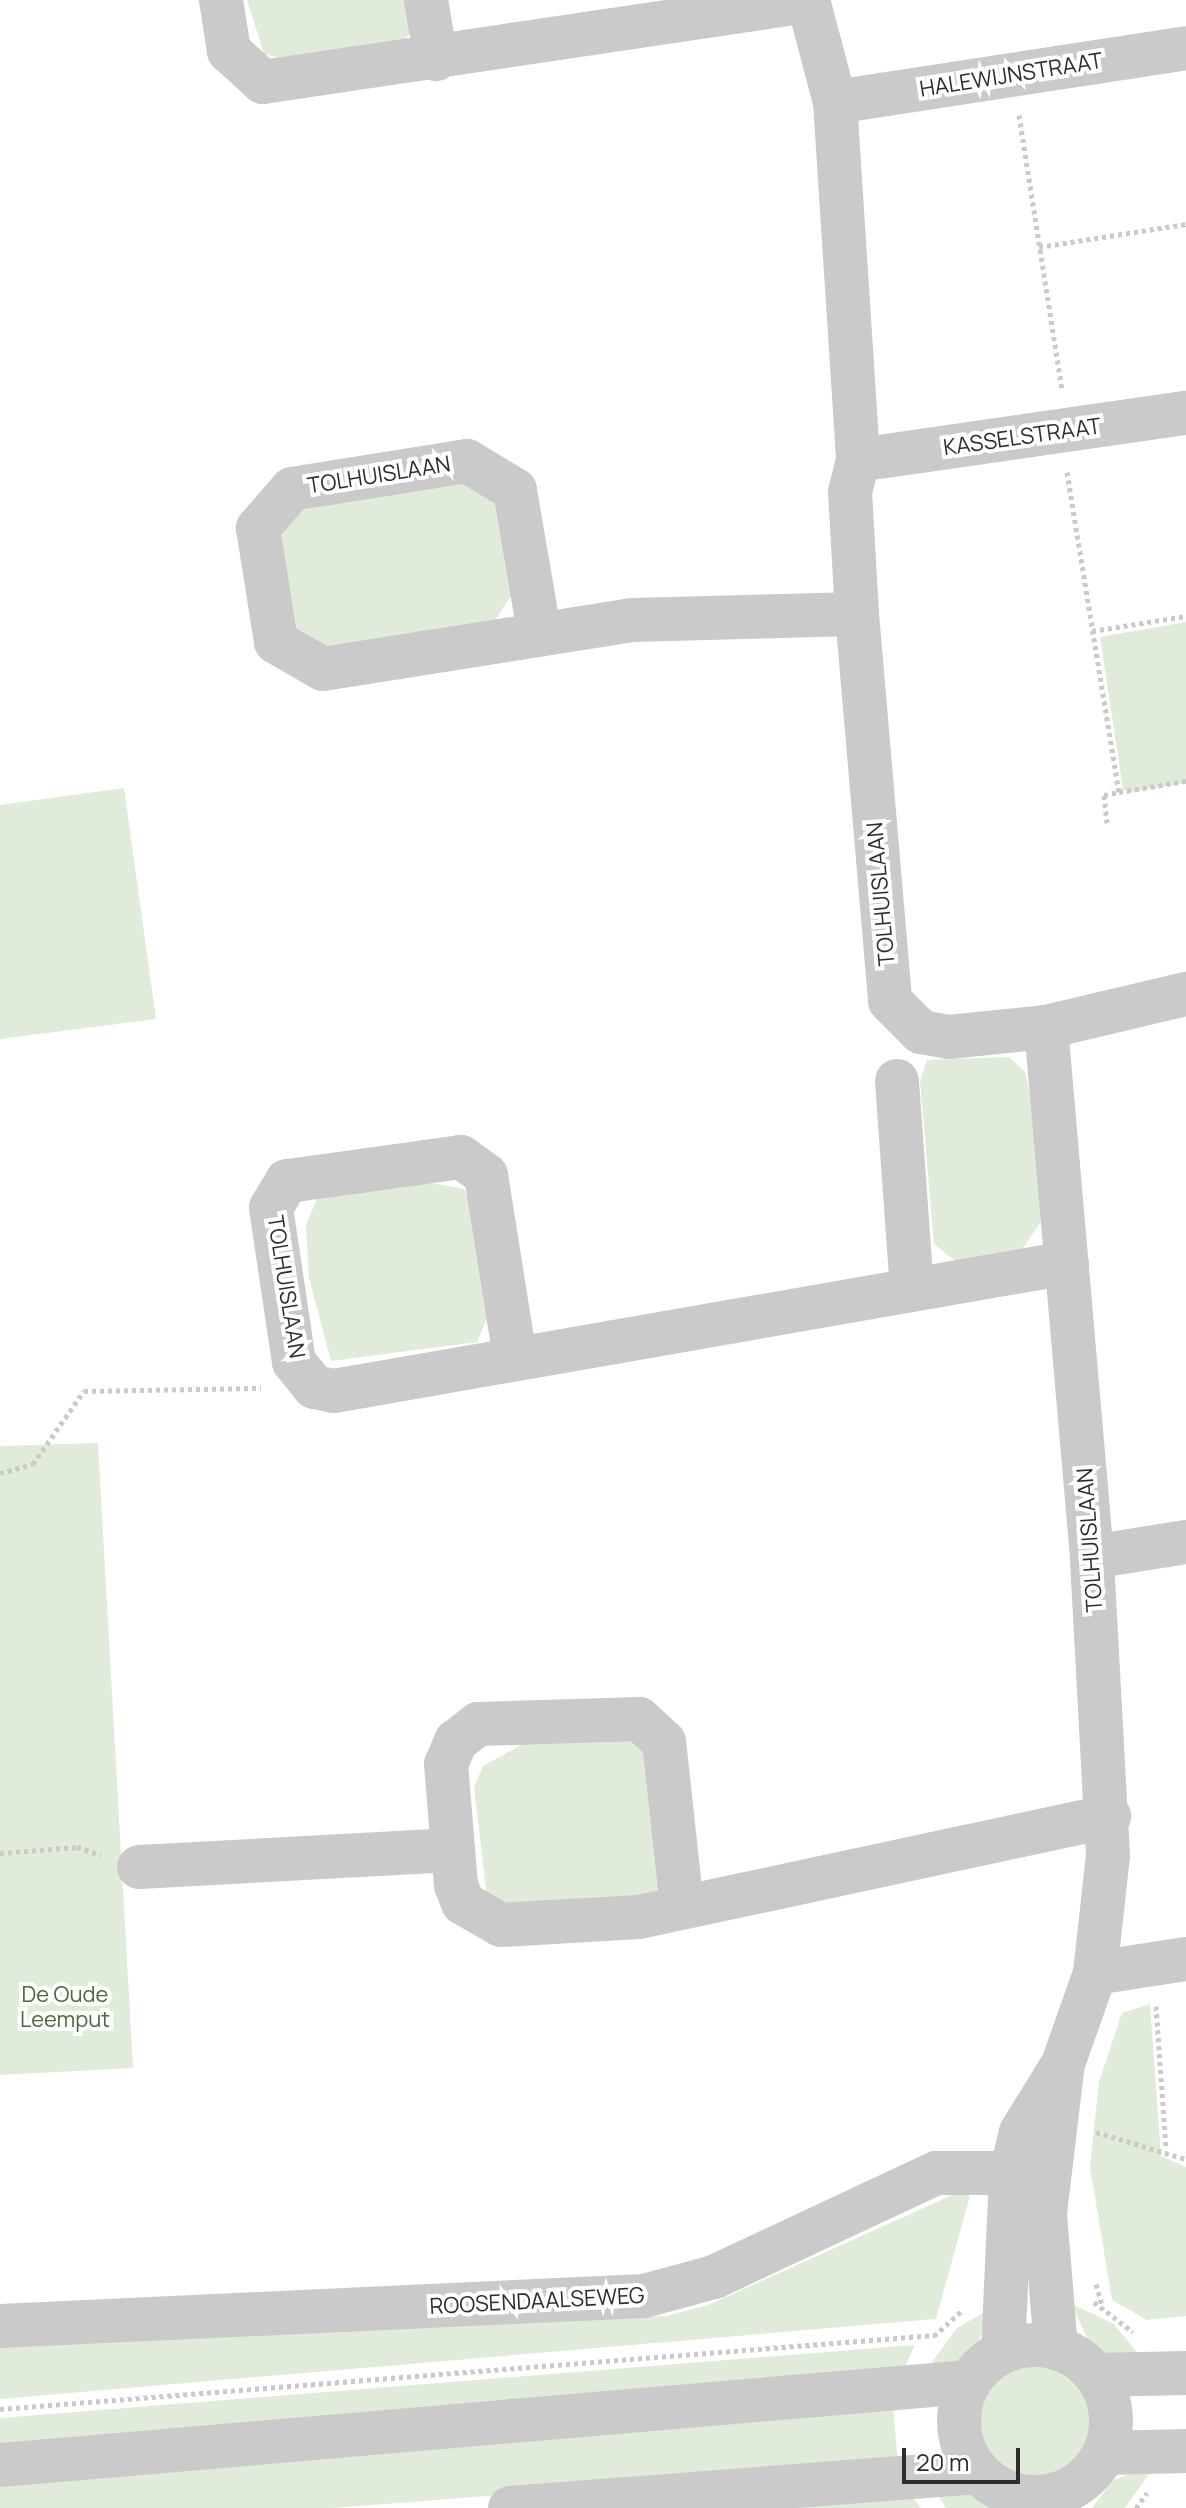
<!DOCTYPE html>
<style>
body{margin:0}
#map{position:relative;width:1186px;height:2508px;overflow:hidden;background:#fff;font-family:Manrope,sans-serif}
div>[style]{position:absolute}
.green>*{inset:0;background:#e1ebda}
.round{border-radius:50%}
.path>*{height:5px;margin-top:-2.5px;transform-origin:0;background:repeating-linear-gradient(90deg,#cacaca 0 4px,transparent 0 8px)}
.minor>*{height:44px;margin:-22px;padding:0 22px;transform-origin:22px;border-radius:22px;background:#cacaca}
.minor>.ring{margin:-22px;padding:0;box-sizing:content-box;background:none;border:44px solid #cacaca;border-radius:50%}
span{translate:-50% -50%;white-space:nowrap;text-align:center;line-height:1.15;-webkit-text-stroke:8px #fff;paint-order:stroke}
.street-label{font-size:22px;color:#2d2d2d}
.park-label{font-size:22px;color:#4b693a}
.scale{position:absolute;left:902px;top:2448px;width:118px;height:36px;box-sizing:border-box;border:4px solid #2d2d2d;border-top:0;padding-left:10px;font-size:24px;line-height:28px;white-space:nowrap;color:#2d2d2d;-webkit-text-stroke:6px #fff;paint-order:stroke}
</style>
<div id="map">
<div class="green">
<i style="clip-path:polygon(247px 0,413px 0,413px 30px,401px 43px,294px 62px,264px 54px)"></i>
<i style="clip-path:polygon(468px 482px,492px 495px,501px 517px,513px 593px,494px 622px,337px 651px,314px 647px,290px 624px,276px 546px,296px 511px)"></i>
<i style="clip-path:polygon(1186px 622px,1186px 783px,1131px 792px,1123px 789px,1100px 637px)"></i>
<i style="clip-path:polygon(124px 788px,156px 1019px,0 1039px,0 805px)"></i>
<i style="clip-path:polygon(1009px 1057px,1025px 1072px,1034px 1113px,1042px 1220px,1019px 1254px,959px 1264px,934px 1244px,920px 1081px,927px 1060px)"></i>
<i style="clip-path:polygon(414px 1180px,464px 1189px,474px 1206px,489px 1314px,477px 1342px,331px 1361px,309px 1278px,306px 1225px,317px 1199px)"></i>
<i style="clip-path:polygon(98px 1443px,133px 2068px,0 2075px,0 1446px)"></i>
<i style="clip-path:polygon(637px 1739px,652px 1754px,659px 1889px,639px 1901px,514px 1910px,487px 1897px,474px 1787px,483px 1766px,530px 1740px)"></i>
<i style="clip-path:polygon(1150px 2004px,1161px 2156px,1186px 2167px,1186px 2316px,1147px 2320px,1112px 2300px,1090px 2167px,1099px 2082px,1122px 2013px)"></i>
<i style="clip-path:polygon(959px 2192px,970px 2196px,936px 2319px,0 2399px,0 2342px,666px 2316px,708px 2305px)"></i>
<i style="clip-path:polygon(1072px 2304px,1114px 2324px,1144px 2361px,1103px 2353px,1088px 2341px)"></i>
<i style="clip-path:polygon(988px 2310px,977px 2348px,960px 2364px,924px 2373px,957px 2328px)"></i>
<i style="clip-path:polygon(915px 2345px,900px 2377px,0 2451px,0 2418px)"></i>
<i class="round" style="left:978px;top:2364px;width:116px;height:116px"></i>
<i style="clip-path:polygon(893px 2406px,898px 2464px,334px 2508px,0 2508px,0 2478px)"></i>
<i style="clip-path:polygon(1141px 2470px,1149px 2474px,1125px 2508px,1092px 2508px,1113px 2480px)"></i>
<i style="clip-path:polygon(907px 2490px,921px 2508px,671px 2508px)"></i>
<i style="clip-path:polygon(934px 2490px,977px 2494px,990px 2508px,946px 2508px)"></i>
</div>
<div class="path">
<i style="left:1019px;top:115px;width:278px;rotate:81.1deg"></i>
<i style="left:1039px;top:247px;width:149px;rotate:-8.9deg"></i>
<i style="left:1067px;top:472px;width:324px;rotate:80.8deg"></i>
<i style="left:1119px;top:792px;width:68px;rotate:-9.3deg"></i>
<i style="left:1092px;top:631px;width:95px;rotate:-9.1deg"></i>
<i style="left:1107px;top:823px;width:28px;rotate:-96deg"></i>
<i style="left:1104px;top:795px;width:15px;rotate:-11deg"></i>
<i style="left:0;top:1473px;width:34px;rotate:-15deg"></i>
<i style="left:33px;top:1464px;width:89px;rotate:-55.1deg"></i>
<i style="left:84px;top:1391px;width:177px;rotate:-1deg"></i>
<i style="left:0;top:1853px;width:77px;rotate:-4.5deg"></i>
<i style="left:77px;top:1847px;width:25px;rotate:18deg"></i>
<i style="left:1156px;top:2006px;width:142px;rotate:86deg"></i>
<i style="left:1096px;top:2132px;width:94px;rotate:16.7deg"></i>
<i style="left:1096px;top:2284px;width:22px;rotate:74deg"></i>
<i style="left:1094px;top:2302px;width:49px;rotate:37.6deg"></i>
<i style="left:934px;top:2336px;width:38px;rotate:-42deg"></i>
<i style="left:0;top:2409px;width:938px;rotate:-4.53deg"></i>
<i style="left:1136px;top:2508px;width:19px;rotate:-54deg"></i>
</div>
<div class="minor">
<i style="left:221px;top:0;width:52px;rotate:81.1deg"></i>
<i style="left:229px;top:51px;width:46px;rotate:42.4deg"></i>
<i style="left:263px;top:82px;width:551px;rotate:-8.45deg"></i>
<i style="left:426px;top:0;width:60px;rotate:80.4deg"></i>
<i style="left:808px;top:0;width:106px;rotate:75.2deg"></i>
<i style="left:835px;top:102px;width:359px;rotate:86.3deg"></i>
<i style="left:858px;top:460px;width:33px;rotate:104deg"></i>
<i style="left:850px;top:492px;width:122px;rotate:86.7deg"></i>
<i style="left:857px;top:614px;width:388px;rotate:85.1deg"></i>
<i style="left:890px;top:1001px;width:44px;rotate:45deg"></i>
<i style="left:921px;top:1032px;width:28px;rotate:10deg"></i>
<i style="left:949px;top:1037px;width:98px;rotate:-5.9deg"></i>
<i style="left:1046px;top:1027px;width:144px;rotate:-13.3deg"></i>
<i style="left:835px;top:102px;width:355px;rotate:-8.7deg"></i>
<i style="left:858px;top:460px;width:331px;rotate:-8.2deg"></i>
<i style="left:539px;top:631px;width:143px;rotate:-99.7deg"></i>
<i style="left:515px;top:490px;width:56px;rotate:-148.9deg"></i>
<i style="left:467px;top:461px;width:177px;rotate:170.9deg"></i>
<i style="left:292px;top:489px;width:52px;rotate:131.1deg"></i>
<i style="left:258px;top:528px;width:115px;rotate:81deg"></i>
<i style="left:276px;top:642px;width:54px;rotate:29.9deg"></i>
<i style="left:323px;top:669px;width:313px;rotate:-9deg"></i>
<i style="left:632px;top:620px;width:225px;rotate:-1.5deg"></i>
<i style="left:897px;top:1081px;width:209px;rotate:85.9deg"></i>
<i style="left:515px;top:1358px;width:185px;rotate:-99deg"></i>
<i style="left:486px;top:1175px;width:31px;rotate:-144deg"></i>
<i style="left:461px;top:1157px;width:176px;rotate:172.1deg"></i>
<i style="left:287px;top:1181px;width:31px;rotate:121deg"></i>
<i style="left:271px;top:1208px;width:156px;rotate:81.5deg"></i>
<i style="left:294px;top:1362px;width:32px;rotate:51deg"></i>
<i style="left:314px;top:1387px;width:20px;rotate:11deg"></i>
<i style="left:334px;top:1391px;width:744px;rotate:-9.91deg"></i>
<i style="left:1092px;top:1557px;width:95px;rotate:-9.1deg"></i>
<i style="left:139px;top:1867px;width:314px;rotate:-3.1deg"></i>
<i style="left:682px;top:1907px;width:166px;rotate:-96.2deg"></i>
<i style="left:664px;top:1742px;width:34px;rotate:-137deg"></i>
<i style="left:639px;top:1719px;width:161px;rotate:178.2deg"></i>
<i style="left:478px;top:1724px;width:28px;rotate:142deg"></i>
<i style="left:456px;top:1741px;width:25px;rotate:113deg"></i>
<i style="left:446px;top:1764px;width:121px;rotate:85.3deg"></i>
<i style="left:456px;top:1885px;width:19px;rotate:69deg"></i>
<i style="left:463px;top:1903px;width:44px;rotate:30.1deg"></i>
<i style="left:501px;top:1925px;width:138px;rotate:-3.3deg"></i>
<i style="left:639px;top:1917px;width:481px;rotate:-12.1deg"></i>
<i style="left:1095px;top:1973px;width:92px;rotate:-8.7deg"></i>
<i style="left:0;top:2326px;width:645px;rotate:-2.67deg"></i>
<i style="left:644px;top:2296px;width:73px;rotate:-15.2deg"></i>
<i style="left:714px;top:2277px;width:245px;rotate:-25.1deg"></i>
<i style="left:936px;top:2173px;width:113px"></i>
<i class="ring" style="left:959px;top:2345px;width:108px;height:108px"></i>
<i style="left:1056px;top:2348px;width:135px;rotate:-94.7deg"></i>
<i style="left:1045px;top:2213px;width:144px;rotate:-83.2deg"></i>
<i style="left:1003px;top:2352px;width:179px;rotate:-87.4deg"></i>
<i style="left:1011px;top:2173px;width:42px;rotate:-76.3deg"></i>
<i style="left:1021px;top:2132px;width:80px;rotate:-58.3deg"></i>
<i style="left:1063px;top:2064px;width:96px;rotate:-70.6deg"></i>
<i style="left:1095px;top:1973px;width:118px;rotate:-83.7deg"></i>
<i style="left:1108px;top:1856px;width:299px;rotate:-93.1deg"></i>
<i style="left:1092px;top:1557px;width:532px;rotate:-94.96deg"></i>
<i style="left:1096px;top:2375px;width:90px;rotate:-1.3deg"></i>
<i style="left:1104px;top:2453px;width:82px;rotate:-1.4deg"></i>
<i style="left:0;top:2465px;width:973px;rotate:-4.9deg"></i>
<i style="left:510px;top:2508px;width:469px;rotate:-4.4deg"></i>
</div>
<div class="street-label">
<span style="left:1011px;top:75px;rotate:-9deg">HALEWIJNSTRAAT</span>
<span style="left:1022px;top:437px;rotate:-8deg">KASSELSTRAAT</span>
<span style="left:379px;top:475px;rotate:-9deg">TOLHUISLAAN</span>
<span style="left:881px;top:894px;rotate:-95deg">TOLHUISLAAN</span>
<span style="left:286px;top:1287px;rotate:81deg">TOLHUISLAAN</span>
<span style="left:1090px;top:1540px;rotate:-94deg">TOLHUISLAAN</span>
<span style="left:537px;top:2301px;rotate:-3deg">ROOSENDAALSEWEG</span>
</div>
<div class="park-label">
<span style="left:65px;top:2007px">De Oude<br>Leemput</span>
</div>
<div class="scale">20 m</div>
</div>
